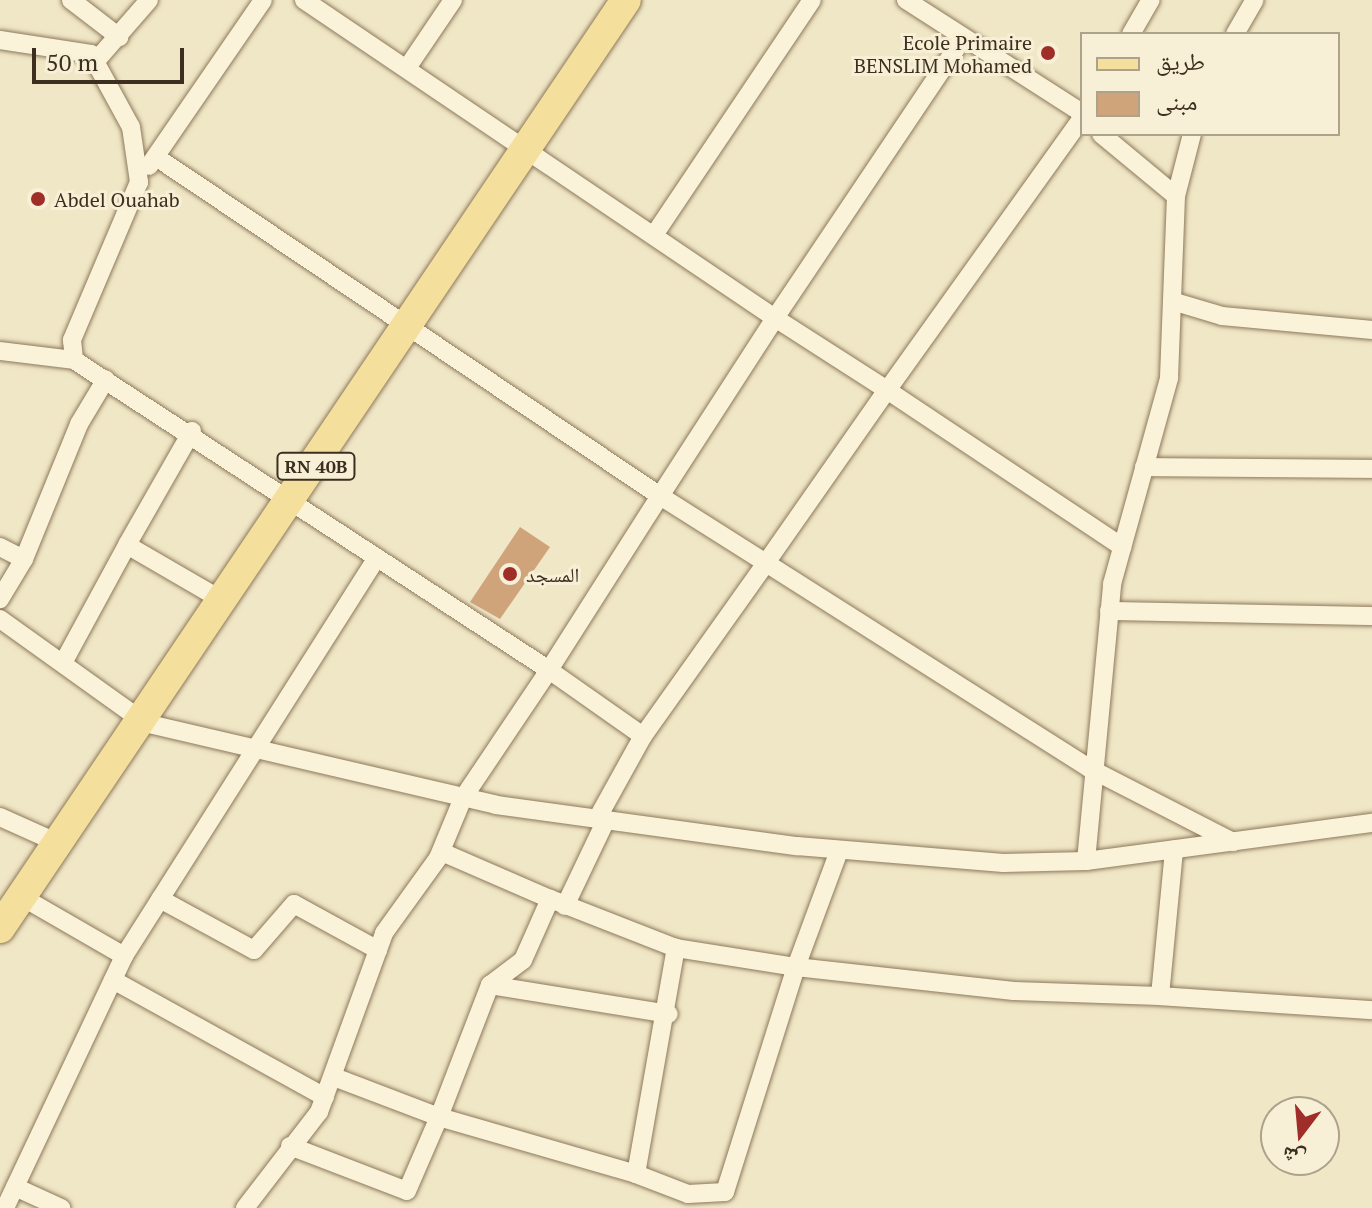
<!DOCTYPE html>
<meta charset="utf-8">
<style>
body{margin:0}
#map{position:relative;width:1372px;height:1208px;overflow:hidden;background:#f0e7c6;font-family:"PT Serif","Noto Naskh Arabic",serif}
div>[style]{position:absolute}
.building>*{inset:0;background:#d0a47b}
.roads{filter:drop-shadow(0 0 2px #8d795b) drop-shadow(0 0 2px #8d795b)}
.street>*{height:18px;margin:-9px;padding:0 9px;transform-origin:9px;border-radius:9px;background:#faf3da}
.primary>*{height:30px;margin:-15px;padding:0 15px;transform-origin:15px;border-radius:15px;background:#f4df9d}
.dots>*{width:22px;height:22px;translate:-50% -50%;box-sizing:border-box;border:4px solid #f7f0d6;border-radius:50%}
span{translate:-50% -50%;white-space:nowrap;text-align:center;line-height:1.15;-webkit-text-stroke:6px #f7f0d6;paint-order:stroke}
.shield-label span{padding:2px 6px;background:#f7f0d6;border:2px solid;border-radius:6px;-webkit-text-stroke-width:0}
.shield-label{font-size:18px;color:#3d2f1f;font-weight:700}
.poi-label{font-size:20px;color:#3d2f1f}
.right{translate:-100% -50%;text-align:right}
.left{translate:0 -50%;text-align:left}
.legend{position:absolute;left:1080px;top:32px;width:260px;height:104px;box-sizing:border-box;background:#f7f0d6;border:2px solid #ada38d;margin:0;padding:10px 14px;list-style:none;font-size:24px;color:#3d2f1f}
.legend li{display:flex;align-items:center;gap:16px;height:40px}
.legend b{width:40px;border:2px solid #ada38d}
.north{position:absolute;left:1260px;top:1096px;width:80px;height:80px;box-sizing:border-box;background:#f7f0d6;border:2px solid #ada38d;border-radius:50%;rotate:196deg;font-size:22px;font-weight:700;line-height:32px;text-align:center;color:#3d2f1f}
.north::after{content:'';display:block;margin:auto;width:28px;height:36px;background:#9f2e28;clip-path:polygon(50% 0,100% 100%,50% 72%,0 100%)}
.scale{position:absolute;left:32px;top:48px;width:152px;height:36px;box-sizing:border-box;border:4px solid #3d2f1f;border-top:0;padding-left:10px;font-size:24px;line-height:28px;white-space:nowrap;color:#3d2f1f;-webkit-text-stroke:6px #f7f0d6;paint-order:stroke}
</style>
<div id="map">
<div class="building">
<i style="clip-path:polygon(520px 527px,550px 547px,500px 619px,470px 602px)"></i>
</div>
<div class="roads">
<div class="street">
<i style="left:71px;top:0;width:61px;rotate:37.6deg"></i>
<i style="left:304px;top:0;width:568px;rotate:34.03deg"></i>
<i style="left:775px;top:318px;width:337px;rotate:-56.1deg"></i>
<i style="left:906px;top:0;width:209px;rotate:32.7deg"></i>
<i style="left:1131px;top:34px;width:39px;rotate:-60deg"></i>
<i style="left:1235px;top:34px;width:39px;rotate:-60deg"></i>
<i style="left:0;top:40px;width:92px;rotate:8.7deg"></i>
<i style="left:91px;top:54px;width:83px;rotate:61.3deg"></i>
<i style="left:131px;top:127px;width:56px;rotate:81.7deg"></i>
<i style="left:139px;top:182px;width:172px;rotate:113deg"></i>
<i style="left:72px;top:340px;width:20px;rotate:84deg"></i>
<i style="left:74px;top:360px;width:567px;rotate:33.13deg"></i>
<i style="left:549px;top:670px;width:206px;rotate:-57.5deg"></i>
<i style="left:660px;top:496px;width:607px;rotate:-146.07deg"></i>
<i style="left:95px;top:62px;width:82px;rotate:-48.9deg"></i>
<i style="left:407px;top:68px;width:82px;rotate:-55.9deg"></i>
<i style="left:1082px;top:118px;width:335px;rotate:125.6deg"></i>
<i style="left:887px;top:390px;width:283px;rotate:33.7deg"></i>
<i style="left:1101px;top:134px;width:97px;rotate:39.6deg"></i>
<i style="left:149px;top:166px;width:201px;rotate:-55.5deg"></i>
<i style="left:654px;top:235px;width:283px;rotate:-56.1deg"></i>
<i style="left:1172px;top:301px;width:52px;rotate:16.7deg"></i>
<i style="left:1222px;top:316px;width:151px;rotate:5.3deg"></i>
<i style="left:0;top:351px;width:75px;rotate:6.9deg"></i>
<i style="left:192px;top:431px;width:131px;rotate:119.7deg"></i>
<i style="left:127px;top:545px;width:113px;rotate:30.2deg"></i>
<i style="left:1144px;top:467px;width:228px;rotate:0.5deg"></i>
<i style="left:0;top:547px;width:27px;rotate:27deg"></i>
<i style="left:24px;top:559px;width:47px;rotate:121deg"></i>
<i style="left:24px;top:559px;width:146px;rotate:-67.8deg"></i>
<i style="left:79px;top:424px;width:52px;rotate:-59deg"></i>
<i style="left:1109px;top:611px;width:263px;rotate:1.1deg"></i>
<i style="left:0;top:619px;width:178px;rotate:35.6deg"></i>
<i style="left:145px;top:723px;width:360px;rotate:13.1deg"></i>
<i style="left:496px;top:805px;width:304px;rotate:7.8deg"></i>
<i style="left:797px;top:846px;width:207px;rotate:4.7deg"></i>
<i style="left:1003px;top:863px;width:83px;rotate:-1.4deg"></i>
<i style="left:1086px;top:861px;width:289px;rotate:-7.6deg"></i>
<i style="left:63px;top:663px;width:134px;rotate:-61.5deg"></i>
<i style="left:643px;top:736px;width:212px;rotate:-54.6deg"></i>
<i style="left:766px;top:563px;width:125px;rotate:-147.7deg"></i>
<i style="left:660px;top:496px;width:212px;rotate:-57.1deg"></i>
<i style="left:775px;top:318px;width:133px;rotate:32.7deg"></i>
<i style="left:887px;top:390px;width:211px;rotate:125deg"></i>
<i style="left:766px;top:563px;width:385px;rotate:32.4deg"></i>
<i style="left:1091px;top:769px;width:160px;rotate:27.2deg"></i>
<i style="left:0;top:817px;width:66px;rotate:24.2deg"></i>
<i style="left:1086px;top:861px;width:278px;rotate:-84.6deg"></i>
<i style="left:1112px;top:584px;width:214px;rotate:-74.5deg"></i>
<i style="left:1169px;top:378px;width:182px;rotate:-87.8deg"></i>
<i style="left:1176px;top:196px;width:64px;rotate:-75.5deg"></i>
<i style="left:22px;top:897px;width:118px;rotate:30deg"></i>
<i style="left:124px;top:956px;width:472px;rotate:-57.6deg"></i>
<i style="left:160px;top:899px;width:107px;rotate:28.5deg"></i>
<i style="left:254px;top:950px;width:61px;rotate:-49deg"></i>
<i style="left:294px;top:904px;width:96px;rotate:28.7deg"></i>
<i style="left:565px;top:906px;width:95px;rotate:-64.5deg"></i>
<i style="left:676px;top:948px;width:121px;rotate:9deg"></i>
<i style="left:796px;top:967px;width:124px;rotate:-69.7deg"></i>
<i style="left:113px;top:980px;width:242px;rotate:28.9deg"></i>
<i style="left:490px;top:985px;width:181px;rotate:9.2deg"></i>
<i style="left:1160px;top:996px;width:212px;rotate:3.8deg"></i>
<i style="left:334px;top:1077px;width:112px;rotate:20.9deg"></i>
<i style="left:439px;top:1117px;width:142px;rotate:-68.9deg"></i>
<i style="left:490px;top:985px;width:41px;rotate:-37.1deg"></i>
<i style="left:523px;top:960px;width:67px;rotate:-66.1deg"></i>
<i style="left:550px;top:899px;width:118px;rotate:-156.5deg"></i>
<i style="left:290px;top:1146px;width:125px;rotate:21deg"></i>
<i style="left:407px;top:1191px;width:81px;rotate:-66.6deg"></i>
<i style="left:439px;top:1117px;width:205px;rotate:16.1deg"></i>
<i style="left:636px;top:1174px;width:230px;rotate:-80deg"></i>
<i style="left:676px;top:948px;width:135px;rotate:-158.7deg"></i>
<i style="left:636px;top:1174px;width:56px;rotate:21deg"></i>
<i style="left:688px;top:1194px;width:37px;rotate:-3deg"></i>
<i style="left:725px;top:1192px;width:236px;rotate:-72.5deg"></i>
<i style="left:796px;top:967px;width:219px;rotate:6.3deg"></i>
<i style="left:1014px;top:991px;width:146px;rotate:2deg"></i>
<i style="left:1160px;top:996px;width:147px;rotate:-84.5deg"></i>
<i style="left:15px;top:1187px;width:51px;rotate:24.5deg"></i>
<i style="left:5px;top:1208px;width:279px;rotate:-64.7deg"></i>
<i style="left:245px;top:1208px;width:121px;rotate:-52.4deg"></i>
<i style="left:319px;top:1112px;width:190px;rotate:-70deg"></i>
<i style="left:384px;top:933px;width:92px;rotate:-54.2deg"></i>
<i style="left:438px;top:858px;width:65px;rotate:-67.4deg"></i>
<i style="left:463px;top:798px;width:154px;rotate:-56.1deg"></i>
<i style="left:549px;top:670px;width:115px;rotate:35.1deg"></i>
<i style="left:643px;top:736px;width:95px;rotate:119deg"></i>
</div>
<div class="primary">
<i style="left:0;top:928px;width:1119px;rotate:-56deg"></i>
</div>
</div>
<div class="dots">
<i style="left:1048px;top:53px;background:#9f2e28"></i>
<i style="left:38px;top:199px;background:#9f2e28"></i>
<i style="left:510px;top:574px;background:#9f2e28"></i>
</div>
<div class="shield-label">
<span style="left:316px;top:466px">RN 40B</span>
</div>
<div class="poi-label">
<span class="right" style="left:1032px;top:54px">Ecole Primaire<br>BENSLIM Mohamed</span>
<span class="left" style="left:54px;top:199px">Abdel Ouahab</span>
<span class="left" style="left:526px;top:574px">المسجد</span>
</div>
<ul class="legend">
<li><b style="height:10px;background:#f4df9d"></b>طريق</li>
<li><b style="height:22px;background:#d0a47b"></b>مبنى</li>
</ul>
<div class="north">ش</div>
<div class="scale">50 m</div>
</div>
